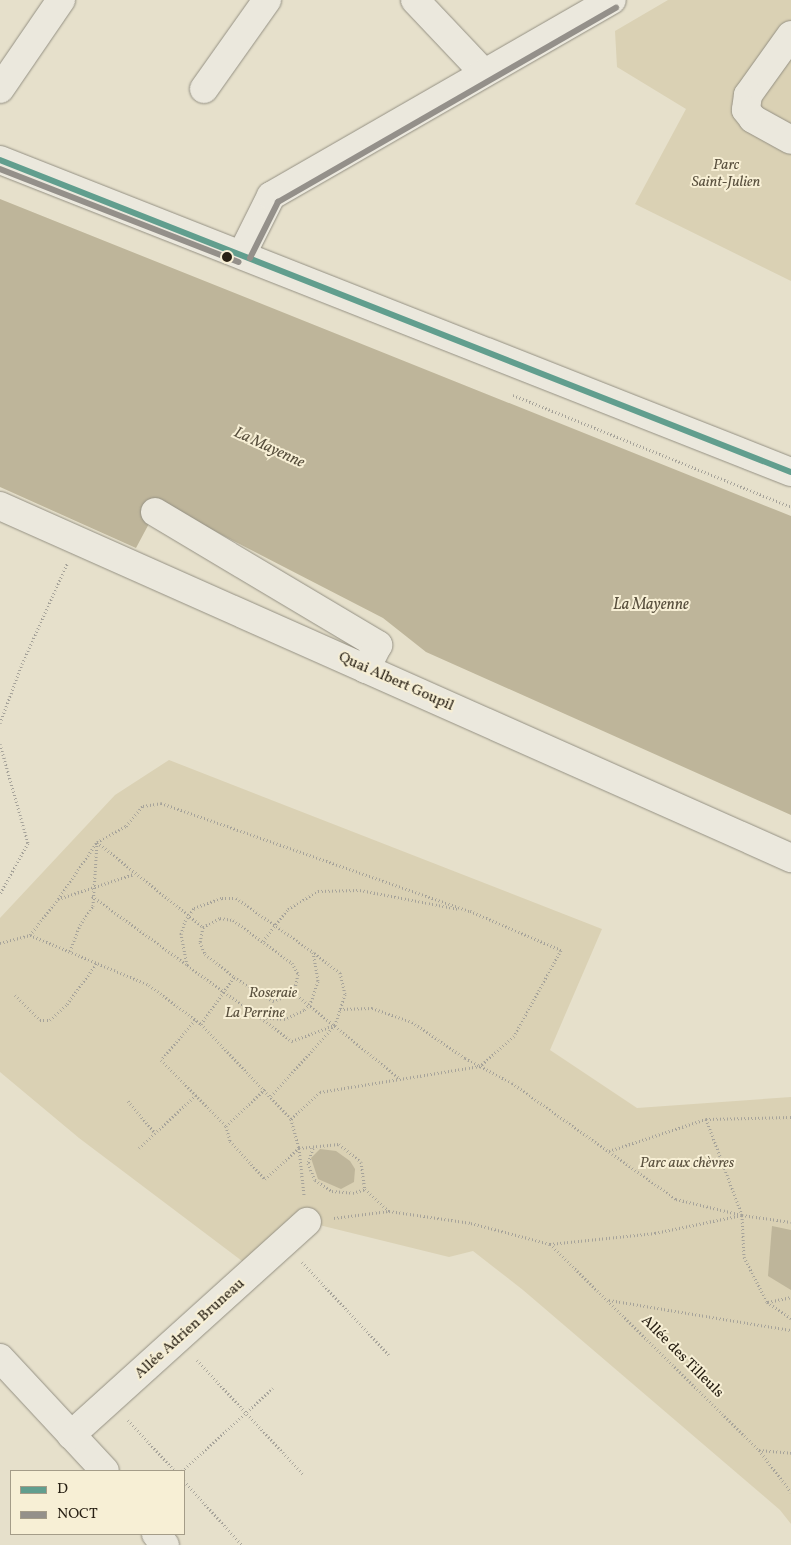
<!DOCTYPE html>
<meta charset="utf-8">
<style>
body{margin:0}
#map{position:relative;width:791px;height:1545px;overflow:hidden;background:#e6e0cb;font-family:Vollkorn,serif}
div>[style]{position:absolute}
.green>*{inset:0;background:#dad1b4}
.water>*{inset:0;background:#beb59a}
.path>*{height:3px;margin-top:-1.5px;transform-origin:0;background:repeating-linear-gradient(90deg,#a6a39a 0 1px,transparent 0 3.5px)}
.roads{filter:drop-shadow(0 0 1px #949083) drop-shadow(0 0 1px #949083)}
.minor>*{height:28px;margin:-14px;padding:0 14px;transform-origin:14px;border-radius:14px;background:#ebe8dd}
.bus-1>*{height:6px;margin:-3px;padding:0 3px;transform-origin:3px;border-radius:3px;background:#619e8e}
.bus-2>*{height:6px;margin:-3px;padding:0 3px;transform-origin:3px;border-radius:3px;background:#94908a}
.dots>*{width:14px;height:14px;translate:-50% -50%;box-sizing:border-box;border:2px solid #f7efd5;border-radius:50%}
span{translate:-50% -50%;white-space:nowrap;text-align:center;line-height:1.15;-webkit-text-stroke:4px #f7efd5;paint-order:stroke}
.park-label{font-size:15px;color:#5a513f;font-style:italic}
.street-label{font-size:15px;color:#282014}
.water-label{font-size:16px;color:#574e3c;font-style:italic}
.legend{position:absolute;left:10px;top:1470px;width:175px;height:65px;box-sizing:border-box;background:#f7efd5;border:1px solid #a49c88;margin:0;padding:6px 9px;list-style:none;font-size:15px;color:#282014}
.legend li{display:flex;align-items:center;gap:10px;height:25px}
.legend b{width:25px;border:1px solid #a49c88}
</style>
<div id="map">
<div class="green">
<i style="clip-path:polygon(668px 0,791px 0,791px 281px,635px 204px,686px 109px,617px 67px,615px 31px)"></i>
<i style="clip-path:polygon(169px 760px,602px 929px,550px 1050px,637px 1108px,791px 1097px,791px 1524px,780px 1510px,523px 1290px,473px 1251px,449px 1257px,307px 1222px,246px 1264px,79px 1138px,0 1072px,0 918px,115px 795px)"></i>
</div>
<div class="water">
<i style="clip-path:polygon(0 199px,791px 516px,791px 815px,426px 652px,383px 618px,160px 503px,136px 548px,0 487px)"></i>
<i style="clip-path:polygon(320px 1149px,336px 1151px,350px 1161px,355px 1169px,354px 1182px,341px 1189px,318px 1179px,311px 1158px)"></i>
<i style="clip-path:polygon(772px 1226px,791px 1230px,791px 1290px,768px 1276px)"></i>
</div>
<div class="path">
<i style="left:513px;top:395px;width:300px;rotate:21.9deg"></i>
<i style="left:0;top:723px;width:63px;rotate:-69.6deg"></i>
<i style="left:22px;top:664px;width:110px;rotate:-65.8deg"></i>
<i style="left:0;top:744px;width:103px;rotate:74.2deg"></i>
<i style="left:28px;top:843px;width:58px;rotate:118.8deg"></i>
<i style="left:97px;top:842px;width:136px;rotate:38.7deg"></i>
<i style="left:203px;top:927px;width:19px;rotate:-28deg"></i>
<i style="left:220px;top:918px;width:13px;rotate:9deg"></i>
<i style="left:233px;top:920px;width:73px;rotate:36.1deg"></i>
<i style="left:292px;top:963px;width:13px;rotate:61deg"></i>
<i style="left:298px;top:974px;width:19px;rotate:102deg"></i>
<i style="left:294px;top:993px;width:135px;rotate:39deg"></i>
<i style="left:92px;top:896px;width:116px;rotate:35.9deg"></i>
<i style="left:222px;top:898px;width:14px"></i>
<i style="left:236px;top:898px;width:94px;rotate:35deg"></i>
<i style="left:313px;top:952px;width:29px;rotate:80deg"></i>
<i style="left:318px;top:981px;width:24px;rotate:109deg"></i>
<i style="left:310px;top:1004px;width:8px;rotate:135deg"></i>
<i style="left:304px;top:1010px;width:21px;rotate:155deg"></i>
<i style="left:285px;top:1019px;width:26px;rotate:-176deg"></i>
<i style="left:259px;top:1017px;width:89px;rotate:-144.2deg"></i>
<i style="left:187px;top:965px;width:32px;rotate:-101deg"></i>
<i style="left:181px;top:934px;width:14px;rotate:-73deg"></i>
<i style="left:185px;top:921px;width:16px;rotate:-55deg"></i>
<i style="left:194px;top:908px;width:30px;rotate:-20deg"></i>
<i style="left:58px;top:899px;width:69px;rotate:-55.6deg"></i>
<i style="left:97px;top:842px;width:33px;rotate:-29deg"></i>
<i style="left:126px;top:826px;width:26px;rotate:-50deg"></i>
<i style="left:143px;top:806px;width:18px;rotate:-9deg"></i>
<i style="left:161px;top:803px;width:327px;rotate:19.3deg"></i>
<i style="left:470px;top:911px;width:99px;rotate:23.2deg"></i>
<i style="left:561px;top:950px;width:98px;rotate:118.7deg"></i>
<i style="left:514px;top:1036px;width:45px;rotate:138.6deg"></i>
<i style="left:480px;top:1066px;width:162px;rotate:170.8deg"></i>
<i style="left:320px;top:1092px;width:40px;rotate:137deg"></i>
<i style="left:291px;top:1119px;width:30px;rotate:75deg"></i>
<i style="left:299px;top:1148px;width:47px;rotate:83.9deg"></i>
<i style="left:203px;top:927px;width:15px;rotate:101deg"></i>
<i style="left:200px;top:942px;width:13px;rotate:67deg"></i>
<i style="left:205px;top:954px;width:37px;rotate:38deg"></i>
<i style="left:234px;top:977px;width:46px;rotate:31.6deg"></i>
<i style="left:273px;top:1001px;width:22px;rotate:-21deg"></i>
<i style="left:30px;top:935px;width:129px;rotate:22.8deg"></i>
<i style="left:149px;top:985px;width:65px;rotate:36.9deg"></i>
<i style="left:201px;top:1024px;width:131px;rotate:46.5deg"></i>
<i style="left:263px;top:941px;width:41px;rotate:-52deg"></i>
<i style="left:288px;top:909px;width:35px;rotate:-31deg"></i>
<i style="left:318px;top:891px;width:42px;rotate:-1.4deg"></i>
<i style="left:360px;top:890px;width:101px;rotate:10.9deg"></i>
<i style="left:0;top:943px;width:31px;rotate:-15deg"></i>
<i style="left:30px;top:935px;width:46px;rotate:-52.1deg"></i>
<i style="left:58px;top:899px;width:80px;rotate:-18.2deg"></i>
<i style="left:70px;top:951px;width:28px;rotate:-69deg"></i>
<i style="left:80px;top:925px;width:23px;rotate:-56deg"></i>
<i style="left:93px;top:906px;width:64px;rotate:-86.4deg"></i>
<i style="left:15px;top:995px;width:35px;rotate:45deg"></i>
<i style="left:40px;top:1020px;width:10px"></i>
<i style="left:50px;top:1020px;width:23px;rotate:-43deg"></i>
<i style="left:67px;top:1004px;width:51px;rotate:-53.8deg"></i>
<i style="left:340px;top:1009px;width:32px;rotate:-2deg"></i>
<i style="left:372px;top:1008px;width:42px;rotate:19.3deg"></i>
<i style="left:412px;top:1022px;width:64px;rotate:34.2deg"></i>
<i style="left:465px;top:1058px;width:53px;rotate:28deg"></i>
<i style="left:512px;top:1083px;width:201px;rotate:35.3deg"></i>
<i style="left:676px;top:1199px;width:68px;rotate:13.6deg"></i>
<i style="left:742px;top:1215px;width:49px;rotate:8.1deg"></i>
<i style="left:261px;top:1018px;width:39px;rotate:37deg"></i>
<i style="left:292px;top:1041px;width:43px;rotate:-20.6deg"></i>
<i style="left:195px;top:1020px;width:52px;rotate:130.4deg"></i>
<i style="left:161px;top:1060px;width:93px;rotate:45.4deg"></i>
<i style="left:226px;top:1126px;width:16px;rotate:75deg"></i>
<i style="left:230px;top:1141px;width:52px;rotate:47.4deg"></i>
<i style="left:265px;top:1179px;width:46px;rotate:-42.4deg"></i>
<i style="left:299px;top:1148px;width:40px;rotate:-5.7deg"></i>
<i style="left:339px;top:1144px;width:28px;rotate:39deg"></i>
<i style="left:361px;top:1162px;width:27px;rotate:82deg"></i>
<i style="left:201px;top:1024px;width:57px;rotate:-54.9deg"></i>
<i style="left:271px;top:1096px;width:96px;rotate:-48deg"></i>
<i style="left:335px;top:1025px;width:33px;rotate:-72deg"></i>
<i style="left:345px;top:994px;width:22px;rotate:-103deg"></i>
<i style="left:340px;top:973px;width:34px;rotate:-142deg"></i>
<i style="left:128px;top:1101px;width:42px;rotate:49.8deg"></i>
<i style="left:706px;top:1119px;width:103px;rotate:69.4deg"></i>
<i style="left:742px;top:1215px;width:42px;rotate:87.3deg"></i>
<i style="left:744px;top:1257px;width:51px;rotate:62.9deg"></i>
<i style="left:767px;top:1302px;width:29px;rotate:34deg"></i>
<i style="left:226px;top:1126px;width:54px;rotate:-43.5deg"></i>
<i style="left:139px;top:1148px;width:78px;rotate:-42.9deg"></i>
<i style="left:313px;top:1148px;width:16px;rotate:108deg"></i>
<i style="left:308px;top:1163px;width:18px;rotate:68deg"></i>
<i style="left:315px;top:1180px;width:20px;rotate:33deg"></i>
<i style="left:332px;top:1191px;width:21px;rotate:5deg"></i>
<i style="left:353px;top:1193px;width:13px;rotate:-18deg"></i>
<i style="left:365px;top:1189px;width:33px;rotate:43deg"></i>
<i style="left:609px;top:1151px;width:102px;rotate:-18.3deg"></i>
<i style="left:706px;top:1119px;width:85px;rotate:-1.3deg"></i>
<i style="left:334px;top:1218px;width:55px;rotate:-7.3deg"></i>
<i style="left:389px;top:1211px;width:83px;rotate:8.3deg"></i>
<i style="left:471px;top:1223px;width:82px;rotate:14.9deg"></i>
<i style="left:550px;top:1244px;width:106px;rotate:-6deg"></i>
<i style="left:655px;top:1233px;width:89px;rotate:-11.7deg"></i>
<i style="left:550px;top:1244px;width:293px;rotate:44.6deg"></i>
<i style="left:759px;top:1450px;width:53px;rotate:52.7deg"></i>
<i style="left:302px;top:1262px;width:127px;rotate:46.9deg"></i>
<i style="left:609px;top:1300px;width:184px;rotate:9.4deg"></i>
<i style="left:768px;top:1302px;width:24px;rotate:-12deg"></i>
<i style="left:197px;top:1360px;width:157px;rotate:47.1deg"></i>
<i style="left:128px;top:1420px;width:69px;rotate:47.3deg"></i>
<i style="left:759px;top:1450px;width:32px;rotate:5deg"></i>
<i style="left:182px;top:1471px;width:123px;rotate:-42.4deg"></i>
<i style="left:184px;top:1481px;width:86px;rotate:47.8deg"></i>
</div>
<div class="roads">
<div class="minor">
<i style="left:415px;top:0;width:99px;rotate:46.6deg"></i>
<i style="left:791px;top:35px;width:74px;rotate:125.6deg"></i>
<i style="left:748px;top:95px;width:15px;rotate:98deg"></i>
<i style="left:746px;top:110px;width:11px;rotate:52deg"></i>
<i style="left:753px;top:119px;width:43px;rotate:28.9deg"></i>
<i style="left:0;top:89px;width:108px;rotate:-55.6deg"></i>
<i style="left:204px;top:89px;width:109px;rotate:-54.7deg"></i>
<i style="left:0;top:160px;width:850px;rotate:21.53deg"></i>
<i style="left:242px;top:254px;width:65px;rotate:-63.4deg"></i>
<i style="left:271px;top:196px;width:393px;rotate:-29.9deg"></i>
<i style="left:0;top:506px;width:866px;rotate:23.99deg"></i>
<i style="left:155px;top:512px;width:260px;rotate:30.8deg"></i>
<i style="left:378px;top:645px;width:27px;rotate:117deg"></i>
<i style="left:0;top:1358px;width:154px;rotate:47.1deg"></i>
<i style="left:71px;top:1435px;width:318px;rotate:-42.1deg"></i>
<i style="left:156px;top:1534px;width:14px;rotate:51deg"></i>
</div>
</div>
<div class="bus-1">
<i style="left:0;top:160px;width:850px;rotate:21.53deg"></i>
</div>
<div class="bus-2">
<i style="left:0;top:169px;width:256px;rotate:21.3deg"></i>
<i style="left:250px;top:258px;width:63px;rotate:-63.4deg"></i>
<i style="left:278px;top:202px;width:390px;rotate:-29.9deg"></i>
</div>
<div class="dots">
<i style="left:227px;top:257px;background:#282014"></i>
</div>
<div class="park-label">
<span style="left:726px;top:174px">Parc<br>Saint-Julien</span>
<span style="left:273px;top:994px">Roseraie</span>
<span style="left:255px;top:1014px">La Perrine</span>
<span style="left:687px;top:1164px">Parc aux chèvres</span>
</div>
<div class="street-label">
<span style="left:396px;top:682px;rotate:24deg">Quai Albert Goupil</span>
<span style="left:190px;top:1329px;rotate:-42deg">Allée Adrien Bruneau</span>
<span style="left:682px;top:1357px;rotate:45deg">Allée des Tilleuls</span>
</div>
<div class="water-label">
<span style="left:269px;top:448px;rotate:25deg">La Mayenne</span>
<span style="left:651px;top:605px">La Mayenne</span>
</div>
<ul class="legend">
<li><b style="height:6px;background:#619e8e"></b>D</li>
<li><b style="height:6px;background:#94908a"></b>NOCT</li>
</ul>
</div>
